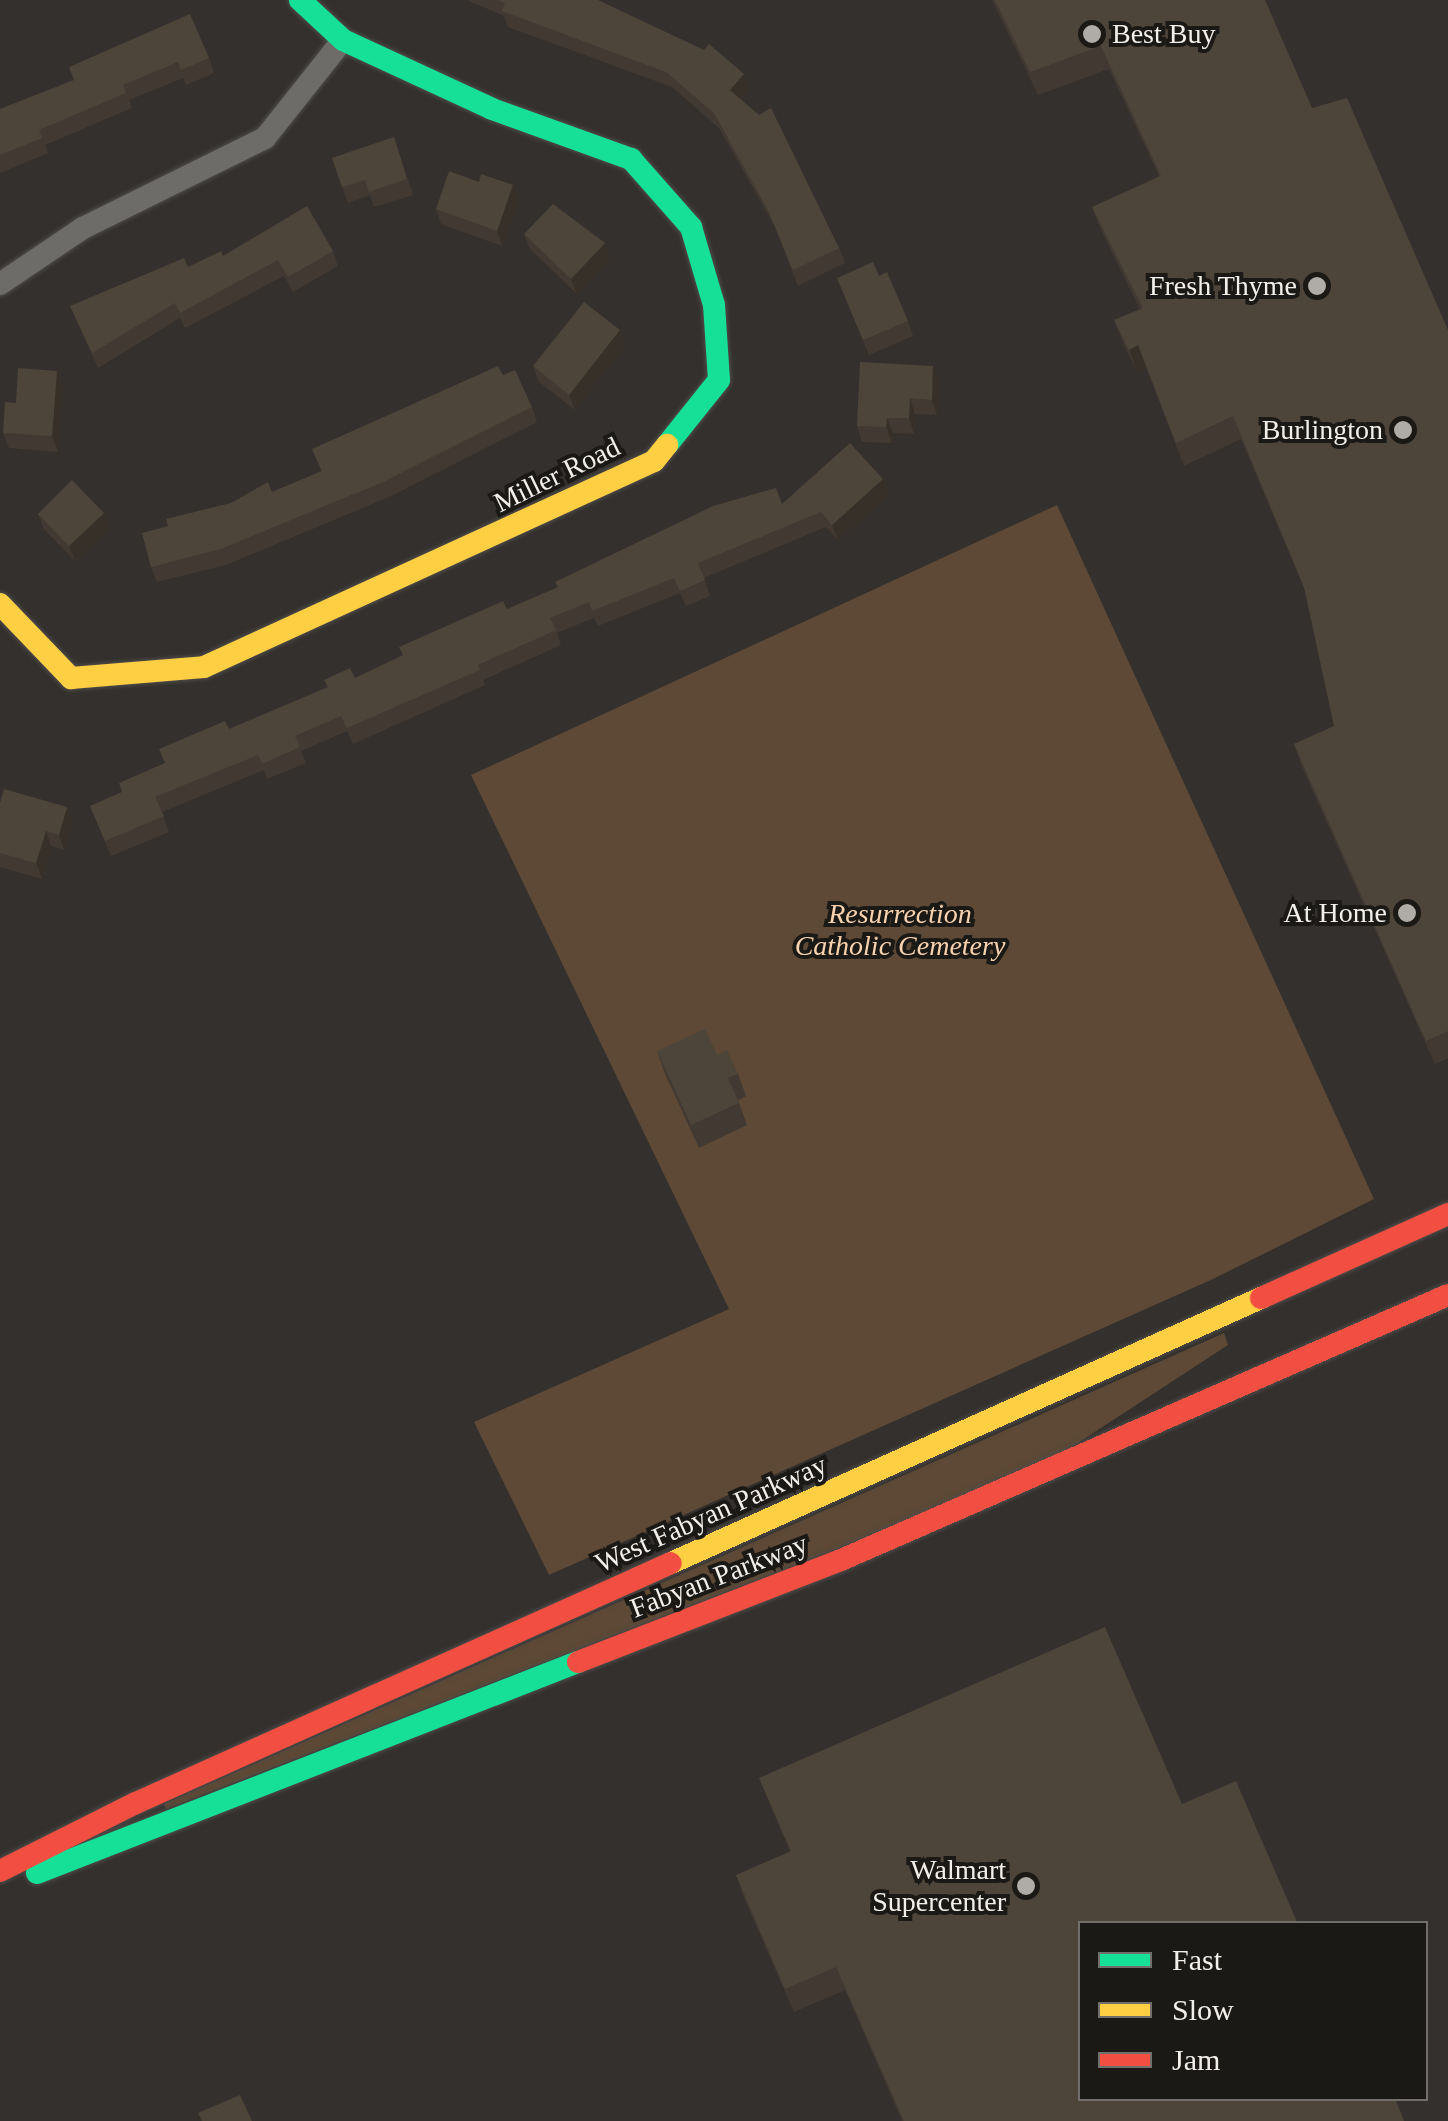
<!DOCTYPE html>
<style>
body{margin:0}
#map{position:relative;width:1448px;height:2121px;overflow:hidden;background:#33302d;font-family:"Times New Roman",serif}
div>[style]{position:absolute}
.green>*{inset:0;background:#5d4935}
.roads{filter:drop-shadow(0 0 2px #4e4c49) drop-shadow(0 0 2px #4e4c49)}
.street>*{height:22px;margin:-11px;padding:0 11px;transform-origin:11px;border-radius:11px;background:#6e6c69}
.fast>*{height:22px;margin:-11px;padding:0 11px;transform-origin:11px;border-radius:11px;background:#16e098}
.slow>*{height:22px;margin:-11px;padding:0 11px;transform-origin:11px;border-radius:11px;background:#ffcf43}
.jam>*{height:22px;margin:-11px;padding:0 11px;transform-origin:11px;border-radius:11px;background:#f24e42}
.wall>*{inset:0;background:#423a32}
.shaded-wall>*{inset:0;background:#363029}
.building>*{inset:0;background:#4d443a}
.dots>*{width:28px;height:28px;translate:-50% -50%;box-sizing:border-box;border:5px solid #1b1916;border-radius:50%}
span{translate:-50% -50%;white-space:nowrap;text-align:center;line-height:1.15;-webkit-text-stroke:8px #1b1916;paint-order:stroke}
.poi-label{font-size:28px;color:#f2efeb}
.left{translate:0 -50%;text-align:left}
.right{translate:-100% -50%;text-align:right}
.street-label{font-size:28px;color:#f2efeb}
.park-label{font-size:28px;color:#f8d2ae;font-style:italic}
.legend{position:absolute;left:1078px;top:1921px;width:350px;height:180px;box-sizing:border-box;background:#1b1916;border:2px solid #716f6b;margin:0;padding:12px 18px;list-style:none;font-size:30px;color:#f2efeb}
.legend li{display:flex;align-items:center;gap:20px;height:50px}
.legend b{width:50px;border:2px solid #716f6b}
</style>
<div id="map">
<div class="green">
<i style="clip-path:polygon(1057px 505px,1374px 1199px,1213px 1279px,549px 1575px,474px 1422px,729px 1309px,471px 775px)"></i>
<i style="clip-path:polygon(1224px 1333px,1228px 1345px,1032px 1473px,166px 1809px,164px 1804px)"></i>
</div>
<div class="roads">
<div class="street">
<i style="left:0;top:284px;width:100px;rotate:-34deg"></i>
<i style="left:83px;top:228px;width:203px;rotate:-26.3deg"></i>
<i style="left:265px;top:138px;width:125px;rotate:-51.5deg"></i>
</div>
<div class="fast">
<i style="left:300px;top:0;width:59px;rotate:42.9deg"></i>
<i style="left:343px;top:40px;width:164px;rotate:24.8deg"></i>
<i style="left:492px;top:109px;width:148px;rotate:19.8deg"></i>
<i style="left:631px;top:159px;width:91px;rotate:48.6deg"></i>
<i style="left:691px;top:227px;width:81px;rotate:73.6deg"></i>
<i style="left:714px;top:305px;width:75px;rotate:86.2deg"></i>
<i style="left:719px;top:380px;width:83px;rotate:128.7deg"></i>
<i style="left:37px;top:1873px;width:581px;rotate:-21.31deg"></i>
</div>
<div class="slow">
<i style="left:0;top:604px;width:103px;rotate:46.2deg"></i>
<i style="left:71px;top:678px;width:133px;rotate:-4.7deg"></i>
<i style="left:204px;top:667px;width:495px;rotate:-24.6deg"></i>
<i style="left:654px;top:461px;width:21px;rotate:-51deg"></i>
<i style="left:671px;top:1563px;width:647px;rotate:-24.19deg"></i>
</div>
<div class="jam">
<i style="left:1261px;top:1298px;width:205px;rotate:-24.2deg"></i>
<i style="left:578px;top:1662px;width:282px;rotate:-21.2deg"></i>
<i style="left:841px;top:1560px;width:662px;rotate:-23.58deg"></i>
<i style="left:0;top:1871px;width:152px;rotate:-26.6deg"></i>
<i style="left:136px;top:1803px;width:586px;rotate:-24.16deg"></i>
</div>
</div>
<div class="wall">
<i style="clip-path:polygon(467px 0,598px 0,749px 89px,741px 99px,839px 248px,845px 263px,798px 286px,774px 225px,719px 128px,672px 87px,508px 27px,504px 16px)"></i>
<i style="clip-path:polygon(992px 0,1265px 0,1312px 108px,1448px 330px,1448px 1058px,1435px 1064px,1302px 767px,1294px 744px,1334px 726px,1306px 593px,1241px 439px,1184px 466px,1146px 367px,1138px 373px,1123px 343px,1114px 320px,1140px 309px,1101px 230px,1092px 207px,1159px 176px,1109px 69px,1038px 95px)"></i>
<i style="clip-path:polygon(209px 58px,214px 73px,186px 85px,183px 78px,129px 100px,132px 108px,45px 145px,48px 153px,0 173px,0 109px,74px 80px)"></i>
<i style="clip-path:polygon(394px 137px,413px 195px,374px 207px,370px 195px,348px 203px,332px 158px)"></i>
<i style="clip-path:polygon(519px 201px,502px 246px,441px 224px,436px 209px)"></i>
<i style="clip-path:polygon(524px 234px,605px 243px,610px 259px,577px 294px,530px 249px)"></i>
<i style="clip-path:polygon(333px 251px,338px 266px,293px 292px,284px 276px,185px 328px,180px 318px,98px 368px,70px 306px,223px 256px)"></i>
<i style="clip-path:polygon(879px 276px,908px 321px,913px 336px,869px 355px,837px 278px)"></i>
<i style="clip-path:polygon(625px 346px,575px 410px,539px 382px,533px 366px)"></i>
<i style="clip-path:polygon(57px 371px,63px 386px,58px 452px,9px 448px,3px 433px,16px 403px)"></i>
<i style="clip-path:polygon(503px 375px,532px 407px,537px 422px,389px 497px,226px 565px,157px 582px,151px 567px,168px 526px,272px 492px,321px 471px,312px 449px)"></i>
<i style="clip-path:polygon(939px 381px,937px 415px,915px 414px,914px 434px,893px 433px,892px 443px,862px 442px,857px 426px)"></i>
<i style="clip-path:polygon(883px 479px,889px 495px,838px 540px,826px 527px,704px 578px,710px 596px,686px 606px,680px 593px,598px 626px,594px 618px,557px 633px,561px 645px,483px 680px,485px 685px,353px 744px,347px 731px,301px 751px,306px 763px,267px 779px,264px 770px,162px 812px,169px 832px,111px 856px,90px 806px,122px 792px,229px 729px,355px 678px,507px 609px,782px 504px)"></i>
<i style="clip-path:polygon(104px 513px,110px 528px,75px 561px,44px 529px,38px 514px)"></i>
<i style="clip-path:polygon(0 803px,67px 807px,73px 822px,64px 850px,51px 846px,42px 879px,0 867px)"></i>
<i style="clip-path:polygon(657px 1051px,717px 1055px,738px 1074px,746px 1096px,738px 1100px,747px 1125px,699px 1148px,665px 1074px)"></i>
<i style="clip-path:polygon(759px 1778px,1080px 1924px,1404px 2121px,902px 2121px,845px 1990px,794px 2012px,744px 1898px,736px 1875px,790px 1852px)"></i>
</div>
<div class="shaded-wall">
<i style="clip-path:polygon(744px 74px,749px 89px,735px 105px,730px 90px)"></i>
<i style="clip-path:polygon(513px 185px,519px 201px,502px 246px,497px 231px)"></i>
<i style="clip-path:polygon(605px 243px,610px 259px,577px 294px,571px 279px)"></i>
<i style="clip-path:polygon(620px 330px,625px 346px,575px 410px,569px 395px)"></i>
<i style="clip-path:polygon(1138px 345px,1146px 367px,1138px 373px,1129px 350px)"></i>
<i style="clip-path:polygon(933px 366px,939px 381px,937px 415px,932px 400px)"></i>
<i style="clip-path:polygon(57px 371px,63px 386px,58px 452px,52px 436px)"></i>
<i style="clip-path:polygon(910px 398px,915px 414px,914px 434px,909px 418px)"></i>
<i style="clip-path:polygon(887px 418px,893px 433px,892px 443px,886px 427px)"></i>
<i style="clip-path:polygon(883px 479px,889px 495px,838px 540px,832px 525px)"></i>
<i style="clip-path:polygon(104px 513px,110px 528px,75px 561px,69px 546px)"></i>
<i style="clip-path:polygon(67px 807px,73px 822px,64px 850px,59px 835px)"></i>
<i style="clip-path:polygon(46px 831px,51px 846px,42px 879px,36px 863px)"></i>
</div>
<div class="building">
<i style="clip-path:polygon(498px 0,598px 0,704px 50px,709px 44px,744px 74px,730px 90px,759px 115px,771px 108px,839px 248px,793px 270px,768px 210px,714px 113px,666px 72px,502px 11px,505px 3px)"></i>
<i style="clip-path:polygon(995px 0,1265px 0,1312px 108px,1347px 98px,1448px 330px,1448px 1031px,1426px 1041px,1294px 744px,1334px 726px,1304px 587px,1233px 416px,1176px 443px,1138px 345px,1129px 350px,1114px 320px,1143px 308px,1092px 207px,1161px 176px,1101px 46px,1030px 72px)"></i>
<i style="clip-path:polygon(190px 14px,209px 58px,181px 70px,178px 62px,123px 85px,126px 93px,39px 130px,42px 138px,0 155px,0 109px,74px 80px,69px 67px)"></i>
<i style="clip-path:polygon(394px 137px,407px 179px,369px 192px,365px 180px,342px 187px,332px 158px)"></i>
<i style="clip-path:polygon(449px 171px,479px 182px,481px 174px,513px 185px,497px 231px,436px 209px)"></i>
<i style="clip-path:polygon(553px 204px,605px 243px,571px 279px,524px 234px)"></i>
<i style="clip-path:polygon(307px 206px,333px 251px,288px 277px,278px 260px,180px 313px,175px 303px,92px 353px,70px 306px,184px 258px,188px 267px,221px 251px,223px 256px)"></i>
<i style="clip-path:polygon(873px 262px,879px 276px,887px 272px,908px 321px,863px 340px,837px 278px)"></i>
<i style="clip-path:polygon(584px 302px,620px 330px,569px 395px,533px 366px)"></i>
<i style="clip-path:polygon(860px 362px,933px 366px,932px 400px,910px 398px,909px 418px,887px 418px,886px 427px,857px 426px)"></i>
<i style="clip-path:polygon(498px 366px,503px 375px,515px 370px,532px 407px,383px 482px,221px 549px,151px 567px,142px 533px,168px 526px,166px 519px,231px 503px,268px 482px,272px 492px,322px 471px,312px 449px)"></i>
<i style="clip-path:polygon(18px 368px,57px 371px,52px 436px,3px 433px,5px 402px,16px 403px)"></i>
<i style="clip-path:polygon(850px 443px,883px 479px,832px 525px,821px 512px,698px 563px,705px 580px,680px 591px,674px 578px,592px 611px,589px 602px,550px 618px,556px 630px,478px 665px,480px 670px,347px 728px,341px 716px,295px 736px,300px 747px,262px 764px,258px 755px,155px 797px,164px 816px,105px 841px,90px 806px,122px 792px,119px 783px,165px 763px,159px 749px,225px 721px,229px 729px,328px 687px,324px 680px,350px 668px,355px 678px,403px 655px,399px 647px,503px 601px,507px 609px,558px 587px,555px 582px,713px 506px,776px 488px,782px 504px)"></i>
<i style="clip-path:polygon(72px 480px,104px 513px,69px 546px,38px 514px)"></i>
<i style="clip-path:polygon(4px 789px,67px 807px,59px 835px,46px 831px,36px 863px,0 853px,0 803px)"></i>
<i style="clip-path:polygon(705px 1029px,717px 1055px,727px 1050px,738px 1074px,728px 1078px,739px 1103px,691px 1125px,657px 1051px)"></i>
<i style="clip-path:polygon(1105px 1627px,1182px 1804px,1236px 1781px,1298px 1924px,1080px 1924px,1080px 2098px,1395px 2098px,1404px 2121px,904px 2121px,836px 1967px,785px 1989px,736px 1875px,791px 1851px,759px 1778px)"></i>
<i style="clip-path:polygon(240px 2095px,252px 2121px,202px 2121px,198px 2113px)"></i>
</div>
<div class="dots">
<i style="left:1092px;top:34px;background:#afaca8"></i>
<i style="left:1317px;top:286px;background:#afaca8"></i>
<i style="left:1403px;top:430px;background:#afaca8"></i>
<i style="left:1407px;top:913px;background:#afaca8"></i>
<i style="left:1026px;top:1886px;background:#afaca8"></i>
</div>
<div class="poi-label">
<span class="left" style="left:1112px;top:34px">Best Buy</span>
<span class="right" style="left:1297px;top:286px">Fresh Thyme</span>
<span class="right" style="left:1383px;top:430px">Burlington</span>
<span class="right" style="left:1387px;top:913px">At Home</span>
<span class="right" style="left:1006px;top:1886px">Walmart<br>Supercenter</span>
</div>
<div class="street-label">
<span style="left:557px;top:475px;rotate:-26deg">Miller Road</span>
<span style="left:711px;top:1514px;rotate:-24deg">West Fabyan Parkway</span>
<span style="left:719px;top:1576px;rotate:-21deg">Fabyan Parkway</span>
</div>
<div class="park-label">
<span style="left:900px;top:930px">Resurrection<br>Catholic Cemetery</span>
</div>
<ul class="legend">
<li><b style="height:12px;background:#16e098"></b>Fast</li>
<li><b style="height:12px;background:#ffcf43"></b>Slow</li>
<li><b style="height:12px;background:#f24e42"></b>Jam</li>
</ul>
</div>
